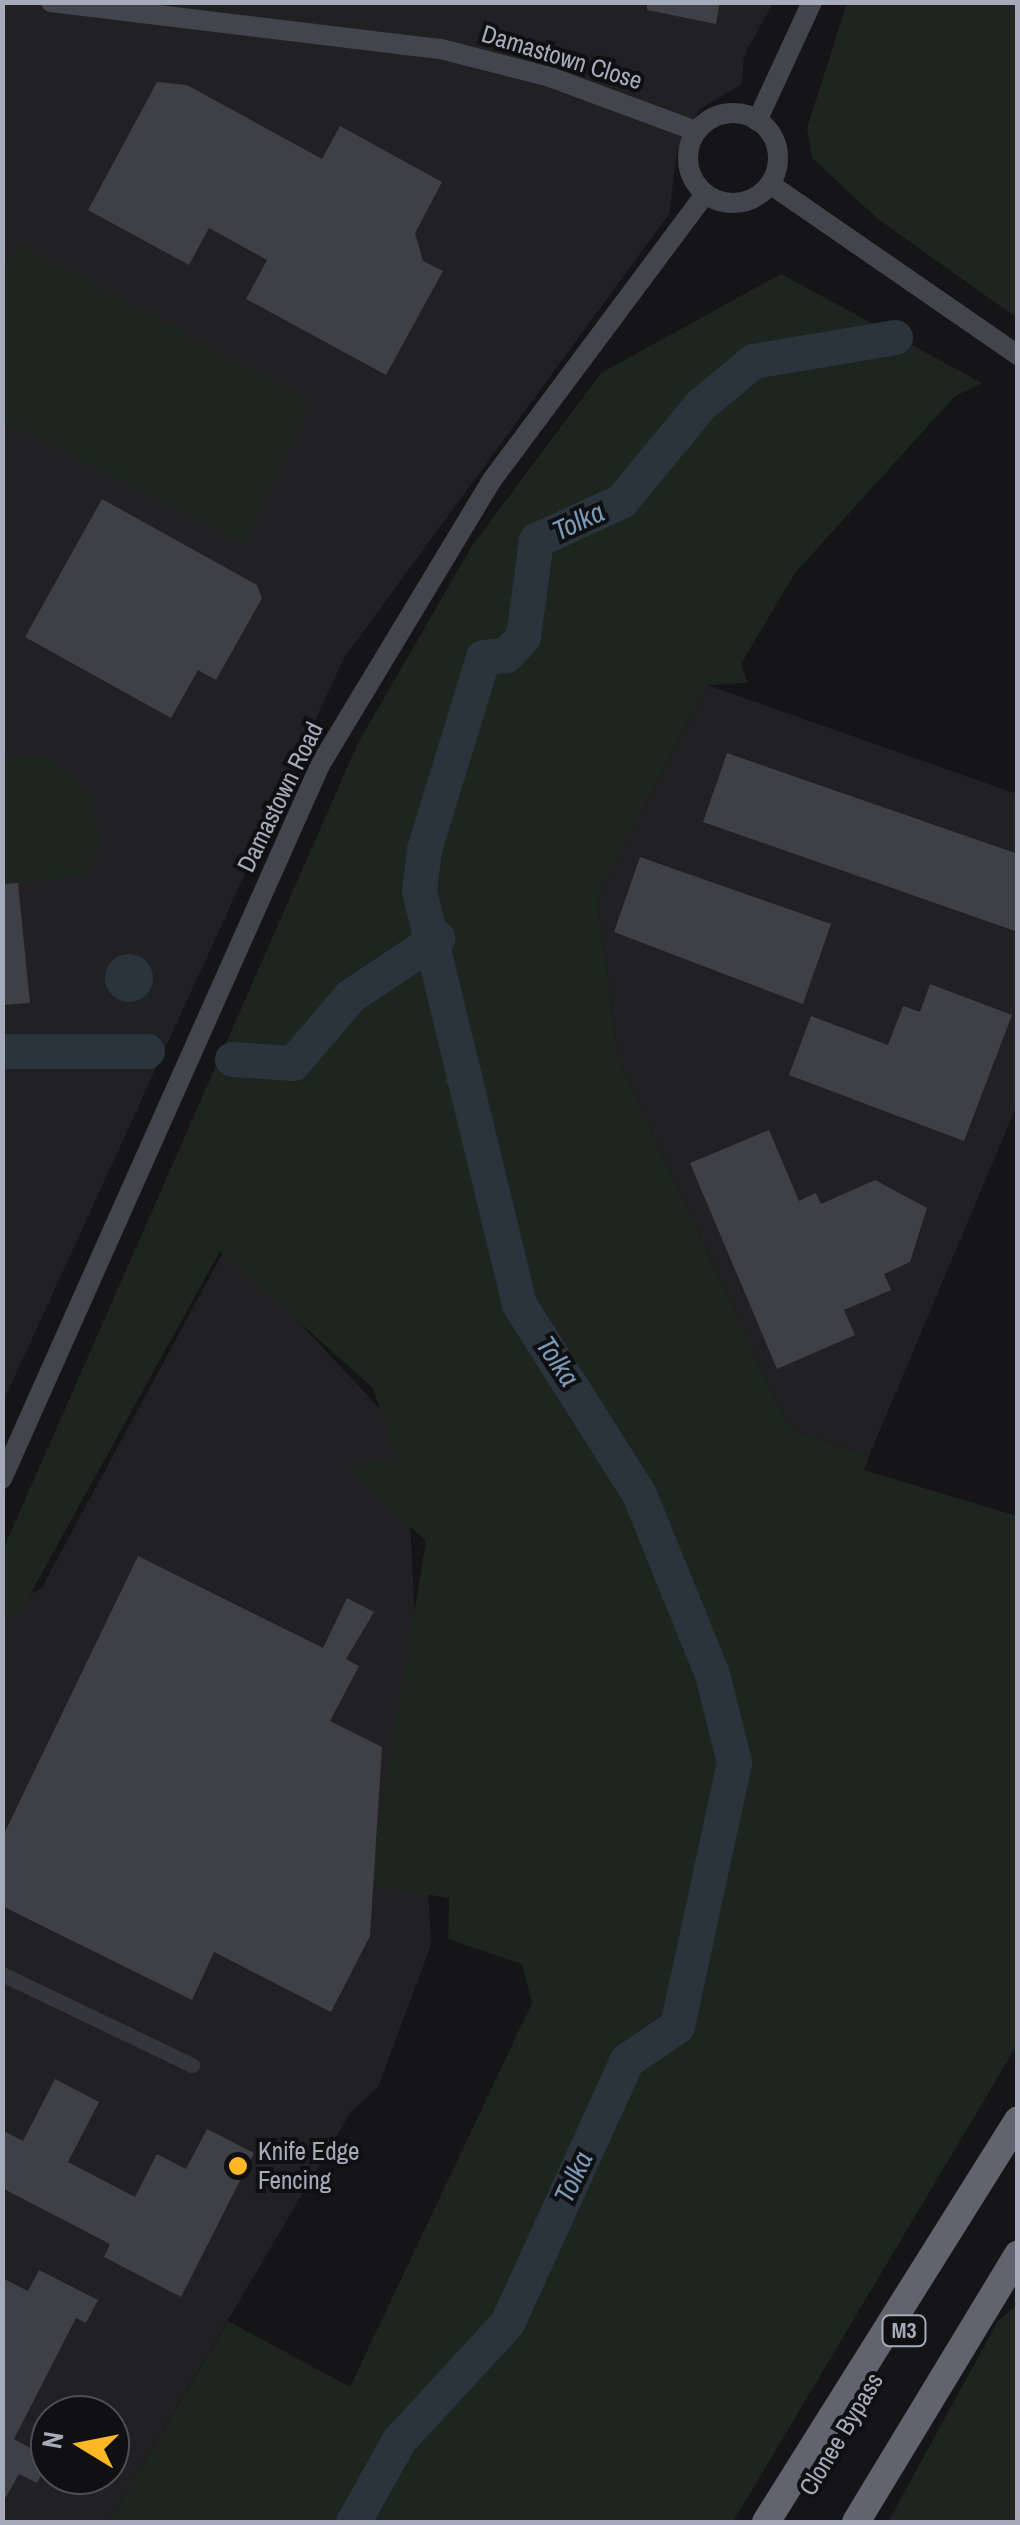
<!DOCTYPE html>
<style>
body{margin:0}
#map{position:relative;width:1020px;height:2525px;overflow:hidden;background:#151517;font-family:"Archivo Narrow",sans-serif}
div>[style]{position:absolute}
.built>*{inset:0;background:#212124}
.green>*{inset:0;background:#1c251e}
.water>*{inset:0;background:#2a343c}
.round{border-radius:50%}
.stream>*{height:6px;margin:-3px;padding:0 3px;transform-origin:3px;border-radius:3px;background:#2a343c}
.river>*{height:35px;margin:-17.5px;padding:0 17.5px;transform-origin:17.5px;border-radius:17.5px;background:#2a343c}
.building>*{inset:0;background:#3e4045}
.street>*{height:15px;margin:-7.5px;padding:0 7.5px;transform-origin:7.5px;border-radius:7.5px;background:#35363c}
.secondary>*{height:20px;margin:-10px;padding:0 10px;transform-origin:10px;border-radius:10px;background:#43454d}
.secondary>.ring{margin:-10px;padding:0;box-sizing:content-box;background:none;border:20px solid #43454d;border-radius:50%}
.highway>*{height:28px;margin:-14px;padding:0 14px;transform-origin:14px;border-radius:14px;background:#61646e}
.dots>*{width:28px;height:28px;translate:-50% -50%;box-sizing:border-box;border:5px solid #101012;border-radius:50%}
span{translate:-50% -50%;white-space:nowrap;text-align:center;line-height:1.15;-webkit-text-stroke:8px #101012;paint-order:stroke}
.shield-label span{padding:2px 8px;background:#101012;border:2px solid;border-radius:8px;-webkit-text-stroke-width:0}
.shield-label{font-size:22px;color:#a5abb9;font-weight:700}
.street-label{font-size:25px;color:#a5abb9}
.poi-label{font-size:25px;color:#a5abb9}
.left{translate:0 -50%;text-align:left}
.water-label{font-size:28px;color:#7899b7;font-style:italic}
.frame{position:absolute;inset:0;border:5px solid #a5abb9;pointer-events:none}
.north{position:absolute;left:30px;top:2395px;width:100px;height:100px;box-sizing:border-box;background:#101012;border:2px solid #4c4e55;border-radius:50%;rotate:280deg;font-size:28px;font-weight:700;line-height:40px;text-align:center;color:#a5abb9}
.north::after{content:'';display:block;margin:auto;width:35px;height:45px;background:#ffb825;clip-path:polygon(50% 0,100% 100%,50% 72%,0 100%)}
</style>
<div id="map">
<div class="built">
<i style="clip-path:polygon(3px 3px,773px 3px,744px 55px,742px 84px,700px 109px,677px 152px,669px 214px,344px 658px,3px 1402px)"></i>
<i style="clip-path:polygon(707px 685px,1017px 794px,1017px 1105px,869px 1456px,789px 1429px,618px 1059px,597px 896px)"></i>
<i style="clip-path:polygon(evenodd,227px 1245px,396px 1426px,408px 1479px,431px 1945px,378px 2087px,350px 2113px,109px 2522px,3px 2522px,2px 1606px,41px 1589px,227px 1245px,50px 2415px,110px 2415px,110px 2475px,50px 2475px,50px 2415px)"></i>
</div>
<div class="green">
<i style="clip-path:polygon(847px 3px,1017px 3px,1017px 318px,878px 219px,812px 158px,807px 128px)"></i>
<i style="clip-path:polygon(17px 242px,310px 401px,245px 545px,3px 419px,3px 273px)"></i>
<i style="clip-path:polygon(781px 274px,982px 383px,955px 396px,795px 573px,741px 664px,748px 683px,707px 685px,597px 896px,618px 1059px,789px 1429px,869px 1456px,864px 1470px,1017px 1516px,1017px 2045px,733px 2522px,359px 2522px,398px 2451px,503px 2346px,623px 2080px,686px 2018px,742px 1771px,703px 1623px,590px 1388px,523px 1299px,425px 879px,461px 751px,409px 860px,486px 1233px,513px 1318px,581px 1408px,667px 1586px,722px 1735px,726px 1770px,684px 1919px,685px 1987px,666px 2022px,639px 2031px,606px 2075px,493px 2314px,393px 2430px,343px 2522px,109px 2522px,228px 2321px,350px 2387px,532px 2003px,522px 1964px,448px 1939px,449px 1898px,369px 1885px,426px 1541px,345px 1467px,396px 1458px,373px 1388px,220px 1251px,17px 1618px,3px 1612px,3px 1550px,358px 743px,472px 546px,601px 373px)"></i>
<i style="clip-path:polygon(3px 756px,47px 758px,91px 797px,100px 844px,86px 876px,3px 884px)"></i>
<i style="clip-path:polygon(1017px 2305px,1017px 2522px,888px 2522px,998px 2321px)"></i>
</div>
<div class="water">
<i class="round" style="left:105px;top:954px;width:48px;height:48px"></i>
</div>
<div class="stream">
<i style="left:449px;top:1081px;width:16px;rotate:-15deg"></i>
</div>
<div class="river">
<i style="left:2px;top:1051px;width:145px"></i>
<i style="left:232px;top:1059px;width:61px;rotate:3.8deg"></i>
<i style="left:293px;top:1063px;width:88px;rotate:-49.6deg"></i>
<i style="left:350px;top:996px;width:105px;rotate:-33.7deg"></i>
<i style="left:353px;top:2522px;width:94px;rotate:-60.7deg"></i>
<i style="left:399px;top:2440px;width:159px;rotate:-47.3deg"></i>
<i style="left:507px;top:2323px;width:289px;rotate:-65.5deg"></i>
<i style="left:627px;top:2060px;width:60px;rotate:-34.2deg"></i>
<i style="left:677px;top:2026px;width:270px;rotate:-77.8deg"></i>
<i style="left:734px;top:1762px;width:91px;rotate:-104deg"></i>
<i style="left:712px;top:1674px;width:194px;rotate:-112.1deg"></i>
<i style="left:639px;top:1494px;width:225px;rotate:-122.3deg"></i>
<i style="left:519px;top:1304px;width:425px;rotate:-103.6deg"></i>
<i style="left:419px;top:891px;width:42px;rotate:-83.2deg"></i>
<i style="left:424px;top:849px;width:201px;rotate:-72.9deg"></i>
<i style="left:483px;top:657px;width:23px;rotate:-5deg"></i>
<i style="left:506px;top:655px;width:25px;rotate:-47deg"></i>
<i style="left:523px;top:637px;width:98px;rotate:-82.4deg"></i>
<i style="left:536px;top:540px;width:94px;rotate:-24.6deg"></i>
<i style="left:621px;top:501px;width:124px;rotate:-50.5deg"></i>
<i style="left:700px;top:405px;width:69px;rotate:-39.7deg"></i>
<i style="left:753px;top:361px;width:144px;rotate:-9.6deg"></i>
</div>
<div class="building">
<i style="clip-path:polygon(647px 2px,720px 2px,716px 24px,647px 10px)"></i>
<i style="clip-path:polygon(157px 82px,187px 85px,322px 159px,340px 126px,442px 182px,415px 233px,423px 261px,443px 271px,386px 375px,246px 299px,267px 260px,209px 228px,189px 265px,88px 210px)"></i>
<i style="clip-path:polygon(102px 499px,257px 585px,262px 598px,216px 680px,198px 670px,171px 718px,25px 637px)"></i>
<i style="clip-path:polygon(727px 753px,1018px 854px,1018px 932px,703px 822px)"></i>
<i style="clip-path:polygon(640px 857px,831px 924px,803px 1004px,614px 932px)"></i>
<i style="clip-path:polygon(18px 883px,30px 1003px,2px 1005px,2px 884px)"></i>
<i style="clip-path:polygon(930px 984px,1012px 1015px,964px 1141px,789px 1075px,811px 1016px,888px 1045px,903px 1006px,920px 1012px)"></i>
<i style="clip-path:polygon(769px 1130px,799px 1201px,816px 1193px,821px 1204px,875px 1180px,927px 1208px,910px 1262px,884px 1274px,891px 1290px,844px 1310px,855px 1335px,777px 1369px,690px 1163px)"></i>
<i style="clip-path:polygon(138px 1556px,323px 1648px,347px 1598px,374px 1612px,346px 1659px,359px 1666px,330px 1721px,382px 1747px,370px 1936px,331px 2012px,214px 1952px,192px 2000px,2px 1906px,2px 1838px)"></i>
<i style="clip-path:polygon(55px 2079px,99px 2102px,68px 2162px,135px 2197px,157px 2154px,186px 2169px,207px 2129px,254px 2153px,181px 2297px,104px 2257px,110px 2244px,2px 2188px,2px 2130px,23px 2141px)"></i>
<i style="clip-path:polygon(39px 2270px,98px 2300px,86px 2323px,76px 2318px,14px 2439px,50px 2459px,37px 2483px,19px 2474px,2px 2504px,2px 2278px,28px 2291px)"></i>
</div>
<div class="street">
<i style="left:2px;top:1974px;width:211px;rotate:25.6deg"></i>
</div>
<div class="secondary">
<i style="left:51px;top:2px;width:393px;rotate:6.9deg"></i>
<i style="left:441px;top:49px;width:113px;rotate:14.4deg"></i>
<i style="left:550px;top:77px;width:156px;rotate:20.3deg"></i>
<i class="ring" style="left:688px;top:113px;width:70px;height:70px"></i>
<i style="left:757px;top:121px;width:131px;rotate:-65.2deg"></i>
<i style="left:770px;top:184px;width:301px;rotate:34.6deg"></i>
<i style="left:2px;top:1479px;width:782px;rotate:-65.99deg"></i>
<i style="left:320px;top:765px;width:333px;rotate:-58.9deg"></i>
<i style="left:492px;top:480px;width:357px;rotate:-53.3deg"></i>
</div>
<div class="highway">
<i style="left:766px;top:2522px;width:474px;rotate:-57.9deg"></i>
<i style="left:856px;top:2522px;width:313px;rotate:-58.8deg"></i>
</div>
<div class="dots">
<i style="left:238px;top:2166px;background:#ffb825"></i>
</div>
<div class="shield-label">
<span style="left:904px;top:2331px">M3</span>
</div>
<div class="street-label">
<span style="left:562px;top:57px;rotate:17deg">Damastown Close</span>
<span style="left:280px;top:797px;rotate:-64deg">Damastown Road</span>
<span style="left:841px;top:2434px;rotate:-59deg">Clonee Bypass</span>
</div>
<div class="poi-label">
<span class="left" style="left:258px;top:2166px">Knife Edge<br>Fencing</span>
</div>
<div class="water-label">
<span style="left:578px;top:521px;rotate:-25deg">Tolka</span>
<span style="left:558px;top:1361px;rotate:56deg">Tolka</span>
<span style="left:573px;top:2177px;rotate:-65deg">Tolka</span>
</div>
<div class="frame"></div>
<div class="north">N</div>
</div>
